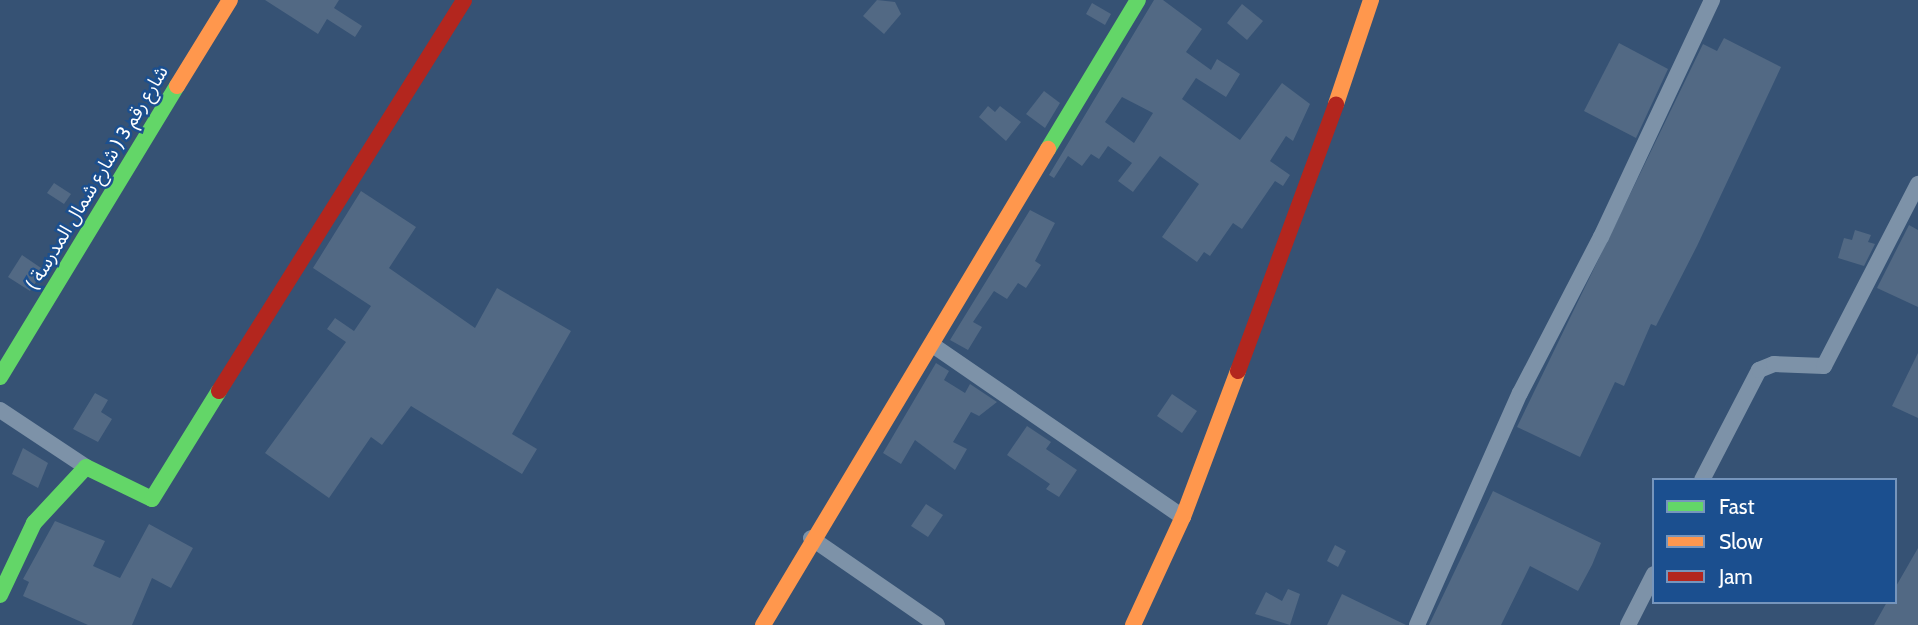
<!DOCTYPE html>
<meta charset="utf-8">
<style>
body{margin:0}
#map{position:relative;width:1918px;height:625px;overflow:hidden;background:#365274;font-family:Cabin,"Noto Sans Arabic",sans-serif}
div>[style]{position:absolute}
.building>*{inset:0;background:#526984}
.street>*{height:16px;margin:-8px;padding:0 8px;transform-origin:8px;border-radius:8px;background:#7d92a8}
.fast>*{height:16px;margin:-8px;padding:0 8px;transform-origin:8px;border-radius:8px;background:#63d668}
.slow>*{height:16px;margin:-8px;padding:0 8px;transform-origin:8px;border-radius:8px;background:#ff974d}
.jam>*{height:16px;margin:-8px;padding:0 8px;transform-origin:8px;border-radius:8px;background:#b3261e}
span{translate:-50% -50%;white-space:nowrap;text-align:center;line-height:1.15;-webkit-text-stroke:5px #1b4f8f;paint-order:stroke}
.street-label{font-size:19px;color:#fff}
.legend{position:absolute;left:1652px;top:478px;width:245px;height:126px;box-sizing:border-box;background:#1b4f8f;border:2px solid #7695bc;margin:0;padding:9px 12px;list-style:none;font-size:21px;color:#fff}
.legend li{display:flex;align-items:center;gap:14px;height:35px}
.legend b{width:35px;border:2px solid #7695bc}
</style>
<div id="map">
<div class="building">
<i style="clip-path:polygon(265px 0,339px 0,334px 8px,362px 26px,355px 37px,327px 19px,318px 34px)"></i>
<i style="clip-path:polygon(877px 0,895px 2px,901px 14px,884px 34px,863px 16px)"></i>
<i style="clip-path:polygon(evenodd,1154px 0,1163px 0,1202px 29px,1186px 52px,1211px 70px,1217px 59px,1240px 74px,1226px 97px,1196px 78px,1182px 99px,1240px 140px,1282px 83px,1310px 104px,1293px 141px,1286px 136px,1270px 161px,1290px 175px,1283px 186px,1275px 181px,1242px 229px,1233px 223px,1210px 256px,1204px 252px,1197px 262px,1162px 237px,1199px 184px,1160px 156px,1133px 192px,1118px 181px,1132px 163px,1108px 146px,1099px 159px,1091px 154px,1082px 166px,1068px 156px,1054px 178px,1049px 175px,1154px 0,1122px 97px,1153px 113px,1134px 143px,1105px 122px,1122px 97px)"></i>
<i style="clip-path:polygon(1092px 3px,1111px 14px,1105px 25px,1086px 14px)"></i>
<i style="clip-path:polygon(1242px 4px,1263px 21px,1247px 40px,1227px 23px)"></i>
<i style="clip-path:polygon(1724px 38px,1781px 67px,1697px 246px,1656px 326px,1651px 324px,1624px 386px,1615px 382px,1580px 457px,1517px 427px,1703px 44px,1717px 51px)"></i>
<i style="clip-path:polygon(1619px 43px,1668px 69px,1636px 138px,1584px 111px)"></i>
<i style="clip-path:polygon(1044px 91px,1060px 103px,1045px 128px,1026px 114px)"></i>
<i style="clip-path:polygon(988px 106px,995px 112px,1000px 106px,1021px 122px,1006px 141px,979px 117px)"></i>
<i style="clip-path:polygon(54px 183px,71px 194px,64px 204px,47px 193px)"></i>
<i style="clip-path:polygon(361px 191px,416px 227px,389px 268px,475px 328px,497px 288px,571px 331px,512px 434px,537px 449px,522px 474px,411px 406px,382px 445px,371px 437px,329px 498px,265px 453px,346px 342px,327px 329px,335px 318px,354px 331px,371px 306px,313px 268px)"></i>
<i style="clip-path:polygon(1030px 210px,1055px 223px,1035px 261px,1041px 265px,1026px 288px,1018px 283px,1007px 299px,994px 291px,973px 322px,982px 327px,968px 350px,950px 340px)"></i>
<i style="clip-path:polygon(1909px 225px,1918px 230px,1918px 307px,1877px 288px)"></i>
<i style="clip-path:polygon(1855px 230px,1871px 235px,1868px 242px,1875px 244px,1864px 266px,1838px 258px,1844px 238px,1852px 240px)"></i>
<i style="clip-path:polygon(22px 255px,44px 270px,30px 291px,8px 277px)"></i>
<i style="clip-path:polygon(1918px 353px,1918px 418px,1892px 406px)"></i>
<i style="clip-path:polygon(936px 363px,949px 371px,944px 380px,965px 393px,970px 384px,997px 402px,979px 416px,971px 412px,953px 442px,967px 449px,955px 470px,915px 440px,901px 464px,883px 453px)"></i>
<i style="clip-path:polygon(95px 393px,108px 400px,101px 412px,112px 419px,98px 442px,73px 429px)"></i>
<i style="clip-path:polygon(1172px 394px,1197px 411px,1182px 433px,1157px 416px)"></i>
<i style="clip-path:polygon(1027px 426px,1051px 442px,1046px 449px,1077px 470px,1059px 497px,1046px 489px,1050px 484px,1007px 455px)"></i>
<i style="clip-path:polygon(23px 448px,48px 463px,38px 488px,12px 474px)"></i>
<i style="clip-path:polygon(1493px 491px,1601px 543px,1592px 565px,1578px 591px,1530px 566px,1501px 625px,1429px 625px)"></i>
<i style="clip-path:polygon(926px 504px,943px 515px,928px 537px,911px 526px)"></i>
<i style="clip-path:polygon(55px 521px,105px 541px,93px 566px,120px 578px,149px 524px,193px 548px,171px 588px,152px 578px,132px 625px,88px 625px,23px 596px,29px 582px,23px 579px)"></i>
<i style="clip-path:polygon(1335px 545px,1346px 551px,1338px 567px,1327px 561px)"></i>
<i style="clip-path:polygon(1918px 548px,1918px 625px,1874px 625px,1887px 602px,1895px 602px,1895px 588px)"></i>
<i style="clip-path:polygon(1288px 589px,1300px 594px,1290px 625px,1255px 614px,1266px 592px,1282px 601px)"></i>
<i style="clip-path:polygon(1342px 594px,1406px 625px,1327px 625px)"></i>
</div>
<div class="street">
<i style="left:934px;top:346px;width:302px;rotate:34.5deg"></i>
<i style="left:0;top:410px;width:103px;rotate:33.5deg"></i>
<i style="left:1702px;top:480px;width:124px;rotate:-62.6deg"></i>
<i style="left:1759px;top:370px;width:16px;rotate:-22deg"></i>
<i style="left:1774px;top:364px;width:50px;rotate:2.3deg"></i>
<i style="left:1824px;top:366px;width:205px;rotate:-62.7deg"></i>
<i style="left:811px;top:538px;width:153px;rotate:34.6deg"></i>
<i style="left:1417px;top:625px;width:254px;rotate:-66.1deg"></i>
<i style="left:1520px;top:393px;width:176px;rotate:-62.6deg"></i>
<i style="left:1601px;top:237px;width:262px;rotate:-64.9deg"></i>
<i style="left:1628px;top:625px;width:57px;rotate:-63deg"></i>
</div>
<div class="fast">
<i style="left:1048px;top:149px;width:174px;rotate:-58.9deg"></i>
<i style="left:0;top:377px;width:341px;rotate:-58.7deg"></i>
<i style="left:0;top:595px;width:80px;rotate:-64.7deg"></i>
<i style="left:34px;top:523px;width:76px;rotate:-47.1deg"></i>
<i style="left:86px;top:467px;width:73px;rotate:25.9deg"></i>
<i style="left:152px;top:499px;width:127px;rotate:-58.2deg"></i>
</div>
<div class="slow">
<i style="left:177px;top:86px;width:101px;rotate:-58.4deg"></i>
<i style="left:1336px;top:104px;width:110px;rotate:-71.4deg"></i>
<i style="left:763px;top:625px;width:555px;rotate:-59.09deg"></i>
<i style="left:1133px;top:625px;width:119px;rotate:-65.2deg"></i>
<i style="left:1183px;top:517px;width:156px;rotate:-69.4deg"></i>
</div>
<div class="jam">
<i style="left:1238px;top:371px;width:284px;rotate:-69.8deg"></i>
<i style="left:219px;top:391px;width:461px;rotate:-57.9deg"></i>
</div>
<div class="street-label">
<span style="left:97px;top:178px;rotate:-59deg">شارع رقم 3 ( شارع شمال المدرسة )</span>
</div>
<ul class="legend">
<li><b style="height:9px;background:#63d668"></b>Fast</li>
<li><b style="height:9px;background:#ff974d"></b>Slow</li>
<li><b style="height:9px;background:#b3261e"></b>Jam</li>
</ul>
</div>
